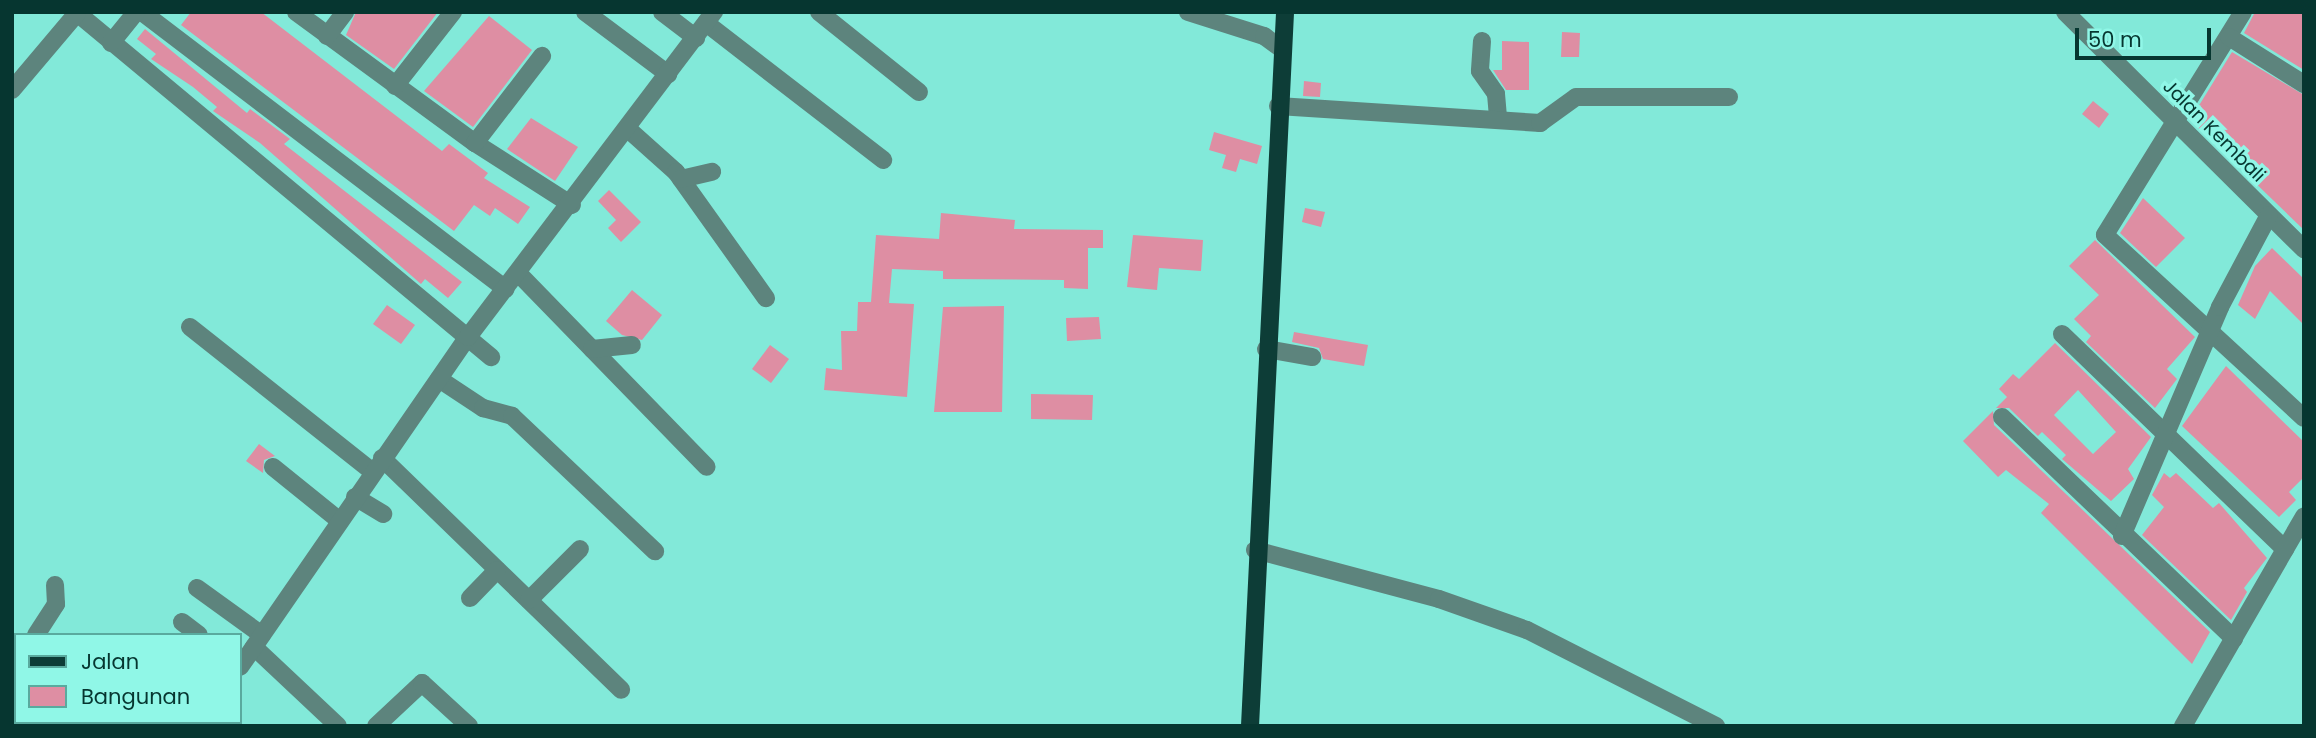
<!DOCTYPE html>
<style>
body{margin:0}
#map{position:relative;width:2316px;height:738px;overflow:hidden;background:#82e9d9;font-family:Poppins,sans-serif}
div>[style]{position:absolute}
.building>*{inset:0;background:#de8ea3}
.minor>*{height:18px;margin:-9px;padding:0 9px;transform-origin:9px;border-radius:9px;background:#5d847d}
.major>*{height:18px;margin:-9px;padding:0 9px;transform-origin:9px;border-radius:9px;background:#0d3d37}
span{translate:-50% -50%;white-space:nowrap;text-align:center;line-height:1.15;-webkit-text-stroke:7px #90f7e7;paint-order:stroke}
.street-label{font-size:19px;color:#063630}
.frame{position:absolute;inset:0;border:14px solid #063630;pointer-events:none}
.legend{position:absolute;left:14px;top:633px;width:228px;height:91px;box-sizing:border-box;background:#90f7e7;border:2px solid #59aa9e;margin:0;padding:9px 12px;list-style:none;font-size:21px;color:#063630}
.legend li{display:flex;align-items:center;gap:14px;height:35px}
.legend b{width:35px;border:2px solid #59aa9e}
.scale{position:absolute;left:2075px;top:28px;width:136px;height:32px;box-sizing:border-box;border:4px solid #063630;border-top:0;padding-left:9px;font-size:21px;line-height:24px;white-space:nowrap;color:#063630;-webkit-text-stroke:5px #90f7e7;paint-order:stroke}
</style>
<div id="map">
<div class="building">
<i style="clip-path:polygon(191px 12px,261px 12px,442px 151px,449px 144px,488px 173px,484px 178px,530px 207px,518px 224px,495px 208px,490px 216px,474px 205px,454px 231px,181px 25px)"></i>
<i style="clip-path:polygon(356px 12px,438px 12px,394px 69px,346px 35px)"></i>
<i style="clip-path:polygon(2255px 12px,2304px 12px,2304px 70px,2244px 33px)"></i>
<i style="clip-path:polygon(489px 16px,532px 50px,473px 127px,424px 91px)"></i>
<i style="clip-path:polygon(145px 29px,247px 113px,250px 109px,290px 139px,284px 144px,462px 282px,448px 298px,425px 279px,421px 284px,260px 143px,213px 111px,217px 107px,193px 87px,151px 59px,156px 54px,137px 39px)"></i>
<i style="clip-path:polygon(1562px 32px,1580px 33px,1579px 57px,1561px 57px)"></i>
<i style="clip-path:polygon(1502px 41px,1529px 42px,1529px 90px,1506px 90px,1493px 70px,1502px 70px)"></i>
<i style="clip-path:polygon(2232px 52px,2304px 95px,2304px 230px,2190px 120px)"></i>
<i style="clip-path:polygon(1304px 81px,1321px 83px,1320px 97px,1303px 96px)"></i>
<i style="clip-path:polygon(2093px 101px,2109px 114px,2099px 128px,2082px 114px)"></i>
<i style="clip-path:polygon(531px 118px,578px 147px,555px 181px,507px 149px)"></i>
<i style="clip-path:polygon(1214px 132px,1262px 146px,1257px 164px,1240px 159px,1236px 172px,1222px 168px,1226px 155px,1209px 150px)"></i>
<i style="clip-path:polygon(609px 190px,641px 222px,621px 242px,608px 228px,616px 220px,598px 201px)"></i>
<i style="clip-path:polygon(2143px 198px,2185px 238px,2156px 267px,2120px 233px)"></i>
<i style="clip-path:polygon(1305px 208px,1325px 212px,1321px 227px,1302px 222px)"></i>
<i style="clip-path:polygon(941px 213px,1015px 220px,1014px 229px,1103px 230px,1103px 248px,1088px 248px,1088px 289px,1064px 288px,1064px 280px,943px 279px,943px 271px,892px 269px,889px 303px,914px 304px,907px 397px,824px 390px,826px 368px,842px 370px,841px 331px,857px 331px,858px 302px,871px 302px,876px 235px,939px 239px)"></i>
<i style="clip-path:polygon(1133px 235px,1203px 240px,1201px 271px,1159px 268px,1157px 290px,1127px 287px)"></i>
<i style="clip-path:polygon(2095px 240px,2195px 337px,2167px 369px,2177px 379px,2155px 408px,2086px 342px,2091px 336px,2074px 319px,2099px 295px,2069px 266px)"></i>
<i style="clip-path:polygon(2272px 248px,2304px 279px,2304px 325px,2270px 291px,2255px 319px,2238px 305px,2255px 266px)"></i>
<i style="clip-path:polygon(632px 290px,662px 315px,642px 340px,622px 335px,606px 321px)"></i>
<i style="clip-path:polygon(387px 305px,415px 325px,401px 344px,373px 324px)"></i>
<i style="clip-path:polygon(1004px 306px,1002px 412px,934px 412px,943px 307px)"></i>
<i style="clip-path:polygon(1099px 317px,1101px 339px,1067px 341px,1066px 318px)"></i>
<i style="clip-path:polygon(1294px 332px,1368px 345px,1364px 366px,1323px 359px,1319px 348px,1292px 342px)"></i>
<i style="clip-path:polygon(evenodd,2055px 343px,2151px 437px,2128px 469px,2134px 479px,2111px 501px,2062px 459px,2066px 455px,2042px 432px,2038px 436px,2009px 408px,1996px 408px,2007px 397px,1999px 389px,2013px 374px,2019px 379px,2055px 343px,2078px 390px,2116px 432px,2093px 454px,2054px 415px,2078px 390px)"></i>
<i style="clip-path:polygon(770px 345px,789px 359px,771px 383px,752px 369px)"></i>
<i style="clip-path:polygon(2226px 366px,2304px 442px,2304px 477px,2289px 492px,2296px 500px,2279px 517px,2182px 426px)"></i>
<i style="clip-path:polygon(1031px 394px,1093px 395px,1092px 420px,1031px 419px)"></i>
<i style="clip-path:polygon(1993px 411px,1994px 425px,2210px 632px,2192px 664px,2041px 513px,2049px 504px,2006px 470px,1998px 477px,1963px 441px)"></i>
<i style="clip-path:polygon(259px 444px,275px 456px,264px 460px,263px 473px,246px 461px)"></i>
<i style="clip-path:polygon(2164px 473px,2170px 478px,2176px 473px,2213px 508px,2219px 503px,2267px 558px,2244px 588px,2247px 592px,2231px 620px,2142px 535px,2164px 507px,2152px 495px)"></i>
</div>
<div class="minor">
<i style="left:76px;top:12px;width:540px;rotate:39.74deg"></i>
<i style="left:142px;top:12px;width:457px;rotate:37.3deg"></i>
<i style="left:296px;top:12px;width:222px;rotate:36.2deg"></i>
<i style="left:475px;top:143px;width:115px;rotate:32.6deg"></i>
<i style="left:585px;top:12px;width:104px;rotate:36.8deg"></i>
<i style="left:662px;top:12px;width:43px;rotate:37.4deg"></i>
<i style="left:819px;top:12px;width:128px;rotate:38.7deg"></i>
<i style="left:1188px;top:12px;width:80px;rotate:17.5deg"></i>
<i style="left:1264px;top:36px;width:22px;rotate:36deg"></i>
<i style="left:2065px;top:12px;width:337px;rotate:44.8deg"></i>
<i style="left:2243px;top:12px;width:262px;rotate:121.8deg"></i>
<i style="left:2105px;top:235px;width:270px;rotate:42.6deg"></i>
<i style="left:706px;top:23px;width:224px;rotate:37.7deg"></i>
<i style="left:327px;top:36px;width:30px;rotate:-53deg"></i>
<i style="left:2229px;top:37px;width:89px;rotate:32.1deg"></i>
<i style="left:1482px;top:41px;width:30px;rotate:94deg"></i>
<i style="left:1480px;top:71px;width:28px;rotate:55deg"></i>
<i style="left:1496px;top:94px;width:23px;rotate:85deg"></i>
<i style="left:111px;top:43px;width:40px;rotate:-51deg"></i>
<i style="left:395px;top:86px;width:94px;rotate:-51.9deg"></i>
<i style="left:12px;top:90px;width:101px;rotate:-49.8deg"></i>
<i style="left:1278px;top:106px;width:263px;rotate:3.7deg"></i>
<i style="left:1540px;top:123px;width:44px;rotate:-35.8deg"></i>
<i style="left:1576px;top:97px;width:153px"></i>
<i style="left:629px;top:130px;width:63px;rotate:41.8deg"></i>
<i style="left:676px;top:172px;width:155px;rotate:54.5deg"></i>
<i style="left:475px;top:143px;width:110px;rotate:-52.4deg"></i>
<i style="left:681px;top:179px;width:32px;rotate:-13deg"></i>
<i style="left:519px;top:274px;width:269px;rotate:45.8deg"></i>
<i style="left:190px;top:327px;width:233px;rotate:38.4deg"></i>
<i style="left:2062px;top:334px;width:310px;rotate:44deg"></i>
<i style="left:592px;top:349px;width:40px;rotate:-5.7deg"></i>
<i style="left:1266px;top:349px;width:47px;rotate:9.9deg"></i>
<i style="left:439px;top:379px;width:53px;rotate:33.4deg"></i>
<i style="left:483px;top:408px;width:30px;rotate:15deg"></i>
<i style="left:512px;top:416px;width:197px;rotate:43.4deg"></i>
<i style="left:2002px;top:417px;width:321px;rotate:43.7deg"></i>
<i style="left:382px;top:458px;width:333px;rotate:44.1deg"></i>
<i style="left:273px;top:467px;width:86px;rotate:38.9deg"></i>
<i style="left:355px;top:497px;width:33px;rotate:31deg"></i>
<i style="left:2122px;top:536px;width:249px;rotate:-66.8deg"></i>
<i style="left:2220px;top:307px;width:104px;rotate:-62deg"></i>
<i style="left:1255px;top:550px;width:190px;rotate:14.9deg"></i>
<i style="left:1439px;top:599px;width:93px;rotate:19.4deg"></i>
<i style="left:1527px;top:630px;width:212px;rotate:26.9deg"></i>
<i style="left:197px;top:588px;width:80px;rotate:35.9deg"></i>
<i style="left:470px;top:598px;width:39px;rotate:-46deg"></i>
<i style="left:529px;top:600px;width:72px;rotate:-45deg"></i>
<i style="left:182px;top:622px;width:21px;rotate:37deg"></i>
<i style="left:36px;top:635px;width:37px;rotate:-57deg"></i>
<i style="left:56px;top:604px;width:19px;rotate:-93deg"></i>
<i style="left:254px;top:647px;width:115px;rotate:43.2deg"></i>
<i style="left:12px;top:667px;width:6px;rotate:-51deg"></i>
<i style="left:240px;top:667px;width:401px;rotate:-55.4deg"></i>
<i style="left:468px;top:337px;width:408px;rotate:-52.9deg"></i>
<i style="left:12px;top:711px;width:6px;rotate:-45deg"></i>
<i style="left:67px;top:722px;width:6px;rotate:45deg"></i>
<i style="left:196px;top:726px;width:5px;rotate:-53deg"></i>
<i style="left:376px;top:726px;width:63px;rotate:-43.1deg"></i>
<i style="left:422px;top:683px;width:64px;rotate:42.5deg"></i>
<i style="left:2183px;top:726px;width:242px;rotate:-60deg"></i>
</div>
<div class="major">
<i style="left:1250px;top:726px;width:715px;rotate:-87.19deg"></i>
</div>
<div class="street-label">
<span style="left:2214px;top:131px;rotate:45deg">Jalan Kembali</span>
</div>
<div class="frame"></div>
<ul class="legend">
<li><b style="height:9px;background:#0d3d37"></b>Jalan</li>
<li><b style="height:19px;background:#de8ea3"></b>Bangunan</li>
</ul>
<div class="scale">50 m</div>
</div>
